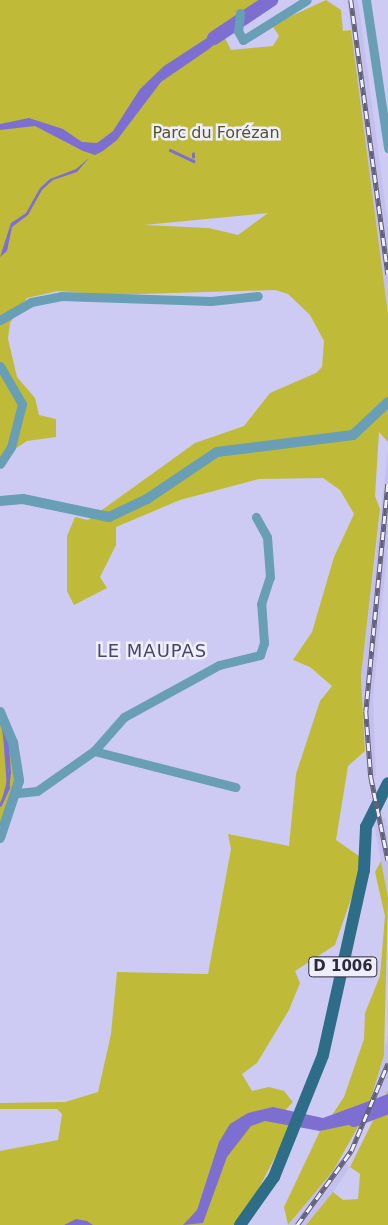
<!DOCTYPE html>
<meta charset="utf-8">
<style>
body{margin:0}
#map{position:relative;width:388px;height:1225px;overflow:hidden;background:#cdcbf3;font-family:"DejaVu Sans",sans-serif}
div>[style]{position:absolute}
.built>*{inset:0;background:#c3c0ee}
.green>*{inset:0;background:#bfbb38}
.water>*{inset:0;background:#7d6fd2}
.stream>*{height:2.5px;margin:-1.25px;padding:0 1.25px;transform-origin:1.25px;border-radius:1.25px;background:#7d6fd2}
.river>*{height:14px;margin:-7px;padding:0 7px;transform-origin:7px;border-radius:7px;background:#7d6fd2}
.minor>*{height:9px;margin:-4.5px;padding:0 4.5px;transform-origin:4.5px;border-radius:4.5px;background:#689eb6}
.tertiary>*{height:10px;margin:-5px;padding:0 5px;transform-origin:5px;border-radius:5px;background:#689eb6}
.primary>*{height:12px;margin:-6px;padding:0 6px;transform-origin:6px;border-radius:6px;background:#2e6d87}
.rail>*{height:4.5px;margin-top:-2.25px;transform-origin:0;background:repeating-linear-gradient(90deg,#efeeff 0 8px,#626179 0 16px);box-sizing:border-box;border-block:1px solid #626179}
span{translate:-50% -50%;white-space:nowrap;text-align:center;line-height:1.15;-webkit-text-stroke:5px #efeeff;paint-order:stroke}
.shield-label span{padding:1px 4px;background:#efeeff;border:1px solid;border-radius:4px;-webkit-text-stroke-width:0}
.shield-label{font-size:15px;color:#2c2b3a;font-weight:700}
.park-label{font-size:16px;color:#565522}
.neighbourhood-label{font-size:18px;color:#484566;letter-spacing:1px}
</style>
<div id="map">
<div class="built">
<i style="clip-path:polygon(347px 0,358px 0,388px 225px,388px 314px)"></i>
<i style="clip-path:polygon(388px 450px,388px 542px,373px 699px,376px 776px,368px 777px,361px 676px)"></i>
<i style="clip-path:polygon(385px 817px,388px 830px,388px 898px,374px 824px)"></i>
<i style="clip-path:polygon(388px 1035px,388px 1090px,386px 1095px,370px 1101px)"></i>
<i style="clip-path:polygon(340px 1160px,350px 1167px,333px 1192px,306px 1225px,289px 1225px)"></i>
</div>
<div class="green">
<i style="clip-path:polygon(evenodd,0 0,259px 0,232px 20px,225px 38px,231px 50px,273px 46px,279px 36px,272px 25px,326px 0,341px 10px,343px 31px,351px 30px,388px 314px,388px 442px,379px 432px,375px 496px,380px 509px,361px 676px,365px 751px,348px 766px,336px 840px,359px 856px,359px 876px,335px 945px,295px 971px,300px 983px,289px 1010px,257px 1063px,242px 1074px,252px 1091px,269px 1087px,284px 1091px,293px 1102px,274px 1122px,292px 1125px,250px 1205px,234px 1225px,0 1225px,0 1151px,58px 1140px,62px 1114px,57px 1109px,0 1109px,0 1103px,65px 1102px,98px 1092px,111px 1034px,117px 972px,208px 974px,231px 849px,228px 834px,289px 846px,296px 774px,320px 701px,332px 686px,310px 667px,293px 660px,312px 632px,334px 557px,354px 514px,340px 490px,323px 478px,259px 479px,180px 500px,116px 527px,116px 545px,100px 577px,107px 588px,74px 605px,67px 591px,67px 536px,75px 517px,88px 520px,195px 443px,244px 426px,270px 393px,316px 373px,322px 367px,324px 341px,310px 315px,288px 294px,275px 290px,107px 295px,58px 291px,27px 298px,10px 323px,8px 339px,17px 377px,35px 398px,39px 415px,56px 419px,56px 437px,27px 441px,0 459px,0 0,268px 213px,238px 235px,209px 228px,144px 225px,268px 213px)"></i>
<i style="clip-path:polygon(0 711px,17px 767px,14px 799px,0 837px)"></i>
<i style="clip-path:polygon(381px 861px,388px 898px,384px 1055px,370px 1101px,332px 1115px,344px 1097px,364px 1039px,365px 1013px,380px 976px,385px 916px,375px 872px)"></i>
<i style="clip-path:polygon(388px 1090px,388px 1225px,306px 1225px,333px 1192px,343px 1200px,358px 1199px,360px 1174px,350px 1167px)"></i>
<i style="clip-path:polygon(362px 1120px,333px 1171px,288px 1225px,284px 1207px,320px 1131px)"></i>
</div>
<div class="water">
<i style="clip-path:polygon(227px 25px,230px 31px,209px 49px,161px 82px,117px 140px,103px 151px,95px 155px,83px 151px,35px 126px,0 130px,0 124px,29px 118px,63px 129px,82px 142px,97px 143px,113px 131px,140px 89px,164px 66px)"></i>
<i style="clip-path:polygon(89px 158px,77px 172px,53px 180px,42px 190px,28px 215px,12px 227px,7px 251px,0 257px,11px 223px,26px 213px,40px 188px,50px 179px,76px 169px)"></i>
<i style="clip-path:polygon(1px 724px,9px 744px,11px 773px,9px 790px,0 807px,9px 773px)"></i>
<i style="clip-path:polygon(388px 1094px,388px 1107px,353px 1124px,320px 1131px,265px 1121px,251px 1126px,227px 1157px,203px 1223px,183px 1225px,197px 1210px,219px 1142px,230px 1124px,248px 1113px,273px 1107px,323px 1118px)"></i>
<i style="clip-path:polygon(76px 1219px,87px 1221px,93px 1225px,64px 1225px)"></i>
</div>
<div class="stream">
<i style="left:170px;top:150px;width:26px;rotate:25deg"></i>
<i style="left:193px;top:157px;width:3px;rotate:-90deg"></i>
<i style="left:0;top:805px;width:19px;rotate:-65deg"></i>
<i style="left:8px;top:788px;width:54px;rotate:-94.2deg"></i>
</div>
<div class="river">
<i style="left:214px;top:38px;width:69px;rotate:-33.7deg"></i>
<i style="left:354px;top:1120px;width:36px;rotate:-21deg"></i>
</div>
<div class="minor">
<i style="left:366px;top:0;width:150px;rotate:81.5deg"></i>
<i style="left:240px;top:13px;width:18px;rotate:96deg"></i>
<i style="left:238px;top:31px;width:10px;rotate:61deg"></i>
<i style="left:243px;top:40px;width:75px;rotate:-32deg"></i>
<i style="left:0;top:320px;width:36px;rotate:-30deg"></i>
<i style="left:31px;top:302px;width:31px;rotate:-11deg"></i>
<i style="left:61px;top:296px;width:150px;rotate:1.9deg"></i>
<i style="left:211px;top:301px;width:47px;rotate:-6.1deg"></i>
<i style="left:0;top:366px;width:44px;rotate:59.9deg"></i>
<i style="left:22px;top:404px;width:44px;rotate:104.3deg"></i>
<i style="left:11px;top:447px;width:20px;rotate:123deg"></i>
<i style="left:94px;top:751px;width:146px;rotate:14.3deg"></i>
<i style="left:18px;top:793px;width:19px;rotate:-6deg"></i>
<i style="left:37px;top:791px;width:70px;rotate:-35.1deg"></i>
<i style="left:94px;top:751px;width:45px;rotate:-48.6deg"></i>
<i style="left:124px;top:717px;width:108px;rotate:-28.7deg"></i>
<i style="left:219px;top:665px;width:42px;rotate:-13.7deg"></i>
<i style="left:260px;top:655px;width:13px;rotate:-72deg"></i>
<i style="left:264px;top:643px;width:39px;rotate:-94deg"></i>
<i style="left:261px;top:604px;width:28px;rotate:-72deg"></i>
<i style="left:270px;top:577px;width:40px;rotate:-94.3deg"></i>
<i style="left:267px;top:537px;width:23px;rotate:-119deg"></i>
</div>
<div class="tertiary">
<i style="left:0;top:501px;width:23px;rotate:-5deg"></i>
<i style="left:23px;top:499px;width:88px;rotate:11.8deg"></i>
<i style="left:109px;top:517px;width:42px;rotate:-25.3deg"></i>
<i style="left:147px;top:499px;width:84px;rotate:-33.9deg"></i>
<i style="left:217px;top:452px;width:137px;rotate:-7.1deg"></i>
<i style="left:353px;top:435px;width:48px;rotate:-43.3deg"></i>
<i style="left:0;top:712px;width:33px;rotate:67deg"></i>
<i style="left:13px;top:742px;width:39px;rotate:81deg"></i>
<i style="left:19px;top:781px;width:60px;rotate:108.4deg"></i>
</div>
<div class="primary">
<i style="left:240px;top:1225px;width:59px;rotate:-54.7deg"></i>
<i style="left:274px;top:1177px;width:131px;rotate:-68.1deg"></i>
<i style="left:323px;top:1055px;width:189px;rotate:-77.5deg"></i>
<i style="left:364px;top:870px;width:43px;rotate:-87.3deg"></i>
<i style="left:366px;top:827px;width:49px;rotate:-63.4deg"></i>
</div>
<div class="rail">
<i style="left:351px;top:0;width:277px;rotate:82.3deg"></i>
<i style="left:388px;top:484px;width:228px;rotate:95.5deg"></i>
<i style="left:366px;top:711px;width:66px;rotate:85.7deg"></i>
<i style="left:371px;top:777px;width:85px;rotate:78.4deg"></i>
<i style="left:297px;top:1225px;width:92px;rotate:-53.9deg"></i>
<i style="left:351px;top:1151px;width:95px;rotate:-67.2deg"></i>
</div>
<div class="shield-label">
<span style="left:343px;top:967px">D 1006</span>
</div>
<div class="park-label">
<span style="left:216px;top:133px">Parc du Forézan</span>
</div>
<div class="neighbourhood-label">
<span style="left:152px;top:651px">LE MAUPAS</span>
</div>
</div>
